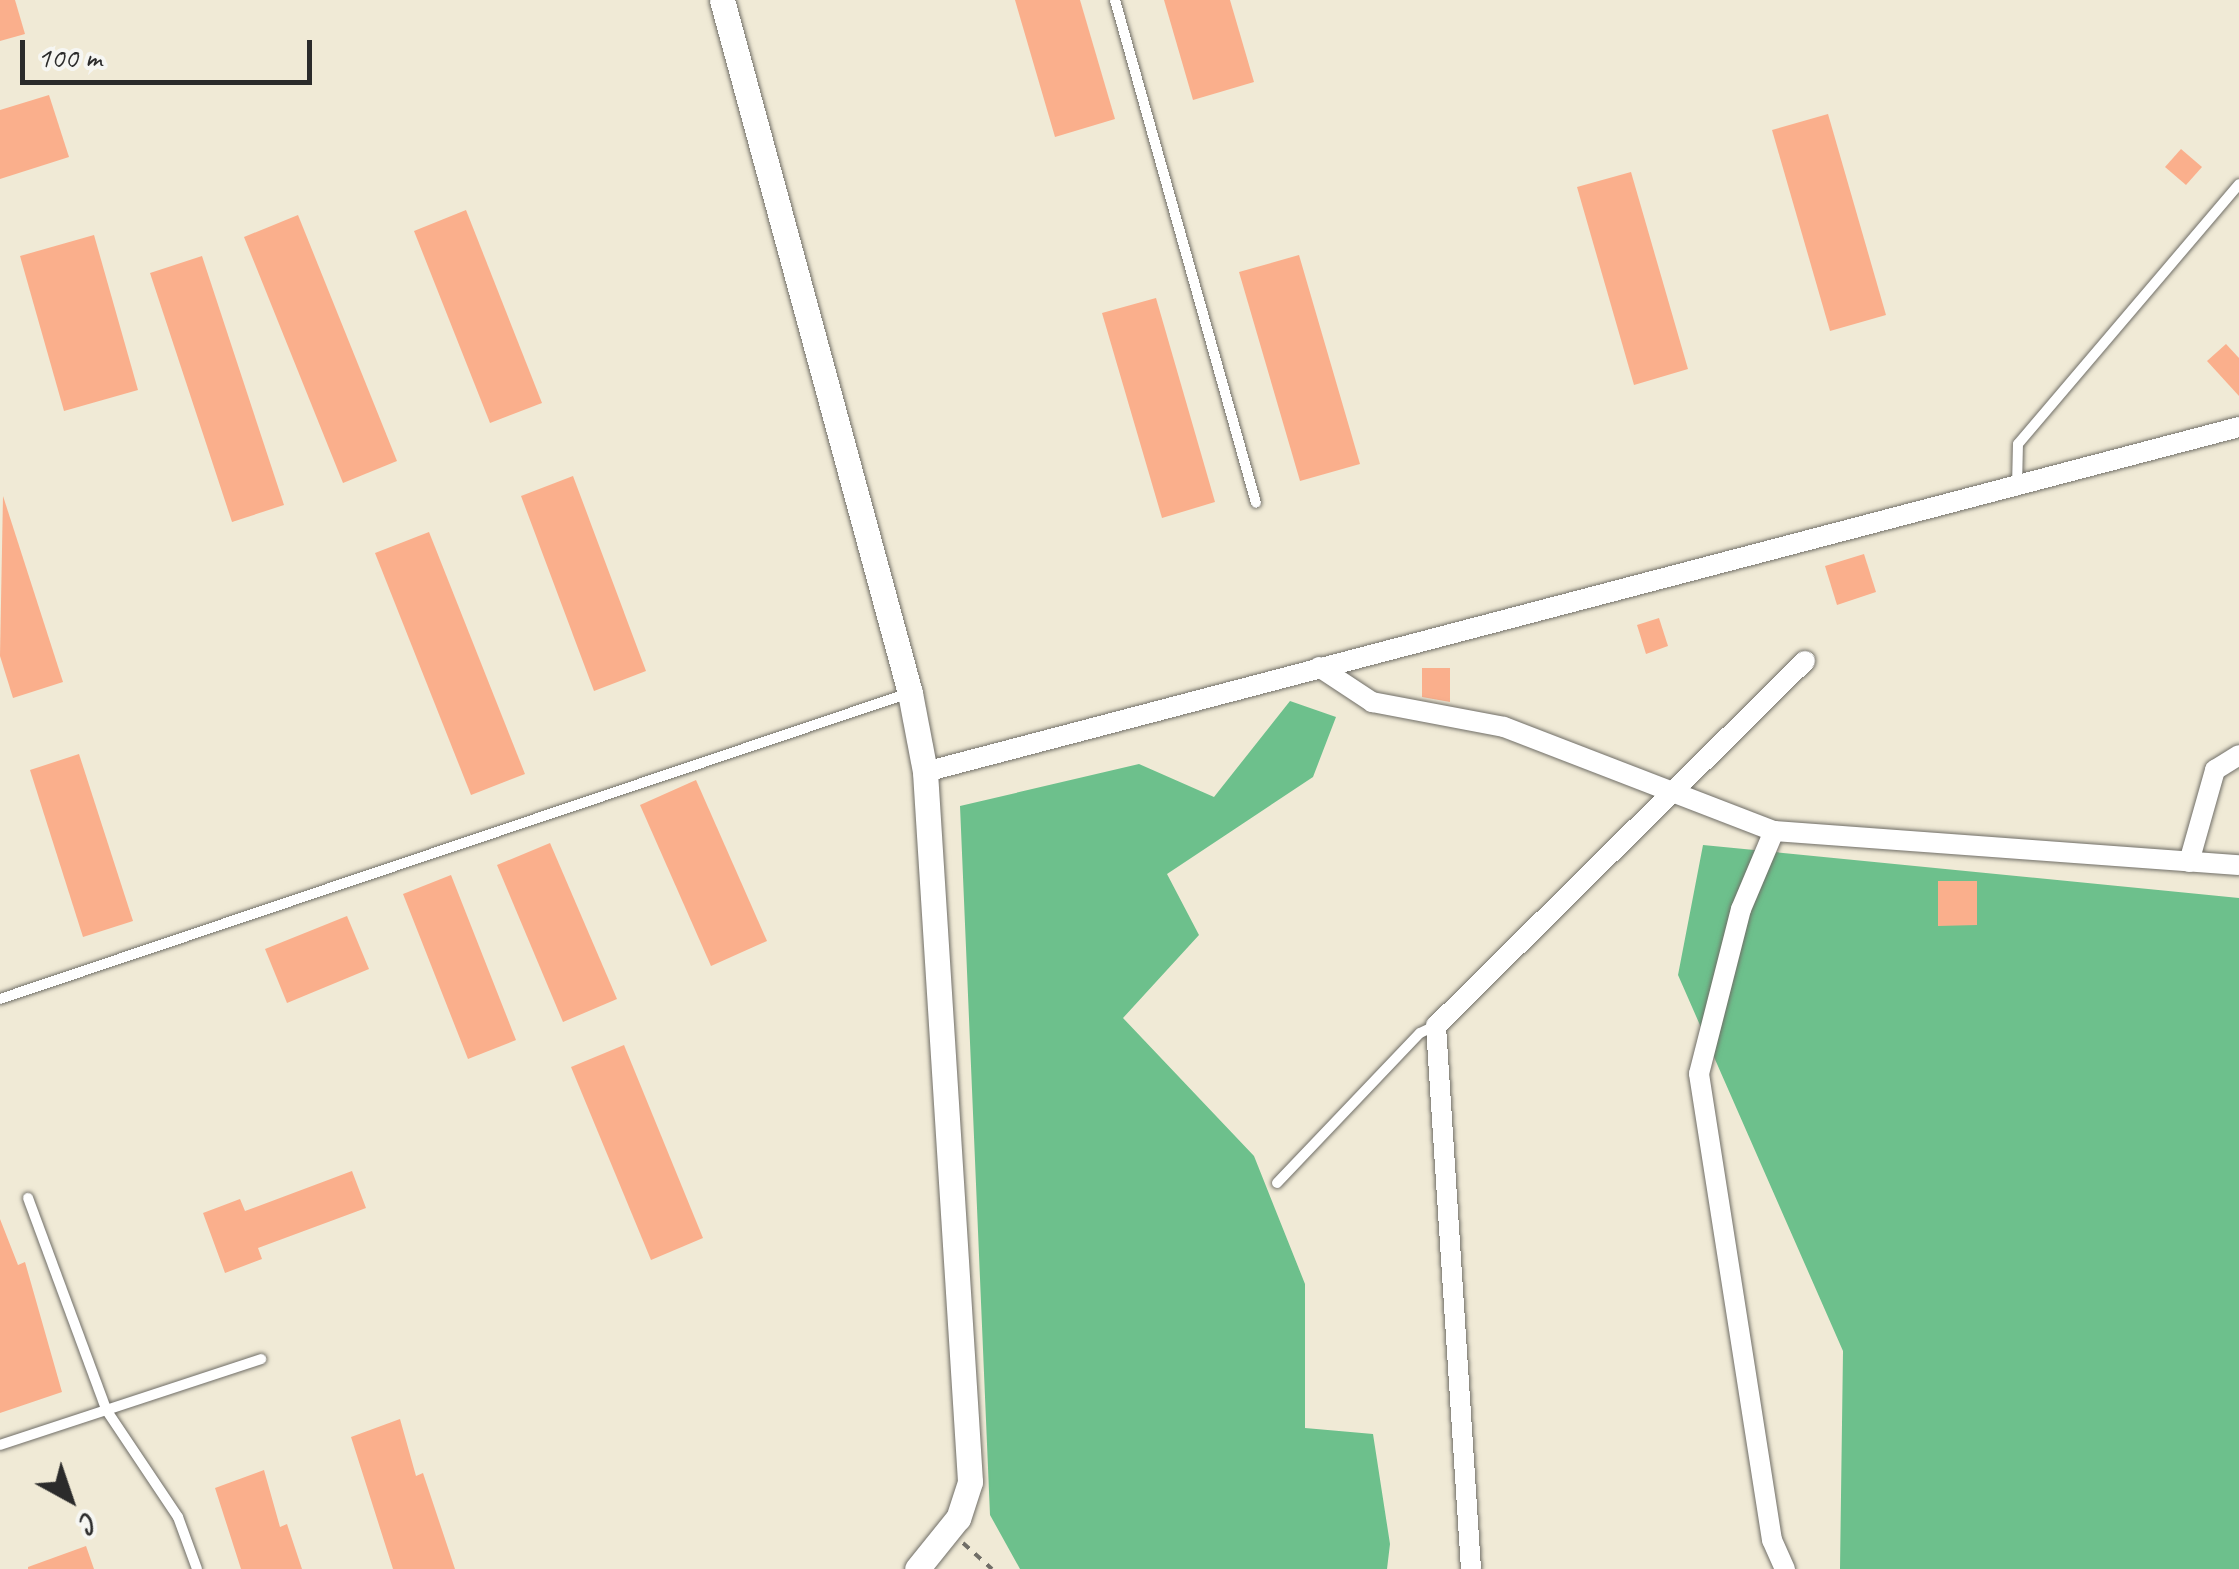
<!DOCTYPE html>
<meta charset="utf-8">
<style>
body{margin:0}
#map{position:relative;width:2239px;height:1569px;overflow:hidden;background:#f0ead6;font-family:Caveat,sans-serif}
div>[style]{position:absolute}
.forest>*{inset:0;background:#6dc08c}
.building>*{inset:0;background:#faaf8c}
.path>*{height:4px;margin-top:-2px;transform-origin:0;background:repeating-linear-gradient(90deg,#706e67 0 8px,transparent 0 16px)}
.roads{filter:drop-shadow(0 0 2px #706e67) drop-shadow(0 0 2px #706e67)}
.service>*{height:10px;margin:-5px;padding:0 5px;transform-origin:5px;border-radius:5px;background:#fff}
.minor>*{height:20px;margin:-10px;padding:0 10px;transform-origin:10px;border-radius:10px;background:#fff}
.tertiary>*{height:25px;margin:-12.5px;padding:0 12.5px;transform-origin:12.5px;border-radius:12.5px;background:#fff}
span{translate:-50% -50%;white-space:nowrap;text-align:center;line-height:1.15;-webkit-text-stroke:8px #f6f6f2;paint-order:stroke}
.north{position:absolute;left:20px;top:1449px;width:100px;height:100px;-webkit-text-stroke:8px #f6f6f2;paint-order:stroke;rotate:140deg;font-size:28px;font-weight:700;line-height:40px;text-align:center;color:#2b2b2b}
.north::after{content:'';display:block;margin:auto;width:35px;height:45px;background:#2b2b2b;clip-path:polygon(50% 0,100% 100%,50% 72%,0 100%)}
.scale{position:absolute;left:20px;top:40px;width:292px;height:45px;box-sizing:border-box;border:5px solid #2b2b2b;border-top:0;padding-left:12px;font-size:30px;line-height:35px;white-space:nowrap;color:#2b2b2b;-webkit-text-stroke:8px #f6f6f2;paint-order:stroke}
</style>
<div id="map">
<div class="forest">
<i style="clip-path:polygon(1290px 701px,1336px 717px,1313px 777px,1167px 874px,1199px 935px,1123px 1018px,1254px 1156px,1305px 1284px,1305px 1428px,1373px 1434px,1390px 1544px,1387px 1569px,1020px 1569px,990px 1515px,960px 806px,1139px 764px,1214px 797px)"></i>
<i style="clip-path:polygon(1703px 845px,2239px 898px,2239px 1569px,1840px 1569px,1843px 1351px,1678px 975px)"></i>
</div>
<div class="building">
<i style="clip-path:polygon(0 0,15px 0,25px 34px,0 41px)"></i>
<i style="clip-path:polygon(1015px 0,1080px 0,1115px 119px,1055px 137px)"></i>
<i style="clip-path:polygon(1164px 0,1230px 0,1254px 82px,1193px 100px)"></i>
<i style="clip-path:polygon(49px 95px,69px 157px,0 179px,0 110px)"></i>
<i style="clip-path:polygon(1828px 114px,1886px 315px,1830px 331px,1772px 130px)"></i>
<i style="clip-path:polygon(2181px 149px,2202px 167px,2186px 185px,2165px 167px)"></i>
<i style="clip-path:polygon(1631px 172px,1688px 369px,1634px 385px,1577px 187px)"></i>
<i style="clip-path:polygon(466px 210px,542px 403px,490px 423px,414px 231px)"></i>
<i style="clip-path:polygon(298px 215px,397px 461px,343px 483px,244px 237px)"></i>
<i style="clip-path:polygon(94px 235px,138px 390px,64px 411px,20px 256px)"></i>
<i style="clip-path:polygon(1299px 255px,1360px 464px,1300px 481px,1239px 272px)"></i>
<i style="clip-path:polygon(202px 256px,284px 505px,232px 522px,150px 273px)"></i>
<i style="clip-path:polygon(1156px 298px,1215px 502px,1162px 518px,1102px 313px)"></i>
<i style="clip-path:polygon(2226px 344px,2239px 358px,2239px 396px,2207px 361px)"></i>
<i style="clip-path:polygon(573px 476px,646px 671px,594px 691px,521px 496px)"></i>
<i style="clip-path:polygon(3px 496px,63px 682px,13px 698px,0 656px)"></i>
<i style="clip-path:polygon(429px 532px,525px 774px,471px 795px,375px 553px)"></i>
<i style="clip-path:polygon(1864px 554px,1876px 592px,1837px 605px,1825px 566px)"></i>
<i style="clip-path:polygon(1659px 618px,1668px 646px,1646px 654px,1637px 625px)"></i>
<i style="clip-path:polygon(1422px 668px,1450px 668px,1450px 702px,1422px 697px)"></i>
<i style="clip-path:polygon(79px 754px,133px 921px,83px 937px,30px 770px)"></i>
<i style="clip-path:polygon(696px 780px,767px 941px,711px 966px,640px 805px)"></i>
<i style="clip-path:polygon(550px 843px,617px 999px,563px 1022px,497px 865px)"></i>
<i style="clip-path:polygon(451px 875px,516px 1040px,468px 1059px,403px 894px)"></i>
<i style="clip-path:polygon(1938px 881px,1977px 881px,1977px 925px,1938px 926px)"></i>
<i style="clip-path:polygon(347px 916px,369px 969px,287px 1003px,265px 949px)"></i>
<i style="clip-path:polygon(624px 1045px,703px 1238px,651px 1260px,571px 1067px)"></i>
<i style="clip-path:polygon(352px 1171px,366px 1208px,258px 1248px,262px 1259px,225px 1273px,203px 1213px,240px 1199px,245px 1211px)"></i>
<i style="clip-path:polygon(0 1219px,18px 1265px,25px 1262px,62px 1392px,0 1413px)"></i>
<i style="clip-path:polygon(400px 1419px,416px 1476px,423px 1473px,455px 1569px,393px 1569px,351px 1437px)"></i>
<i style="clip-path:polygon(264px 1470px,280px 1527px,287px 1524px,302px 1569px,241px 1569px,215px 1488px)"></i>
<i style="clip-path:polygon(86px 1546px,94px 1569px,28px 1569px,28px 1567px)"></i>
</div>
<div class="path">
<i style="left:963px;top:1543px;width:39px;rotate:42deg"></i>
</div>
<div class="roads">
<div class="service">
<i style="left:1115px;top:0;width:522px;rotate:74.34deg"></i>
<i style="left:2017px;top:487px;width:43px;rotate:-88.7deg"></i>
<i style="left:2018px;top:444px;width:341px;rotate:-49.6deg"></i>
<i style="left:0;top:999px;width:959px;rotate:-18.6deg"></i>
<i style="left:1277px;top:1183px;width:207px;rotate:-46.4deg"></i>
<i style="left:1420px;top:1033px;width:17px;rotate:-25deg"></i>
<i style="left:28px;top:1198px;width:227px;rotate:69.7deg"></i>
<i style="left:107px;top:1411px;width:128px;rotate:56.2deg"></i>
<i style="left:178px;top:1517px;width:55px;rotate:69.9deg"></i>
<i style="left:0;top:1445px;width:275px;rotate:-18.2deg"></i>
</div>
<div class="minor">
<i style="left:1319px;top:667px;width:64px;rotate:33.4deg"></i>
<i style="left:1372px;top:702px;width:134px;rotate:10.7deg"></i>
<i style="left:1504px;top:727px;width:289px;rotate:21.1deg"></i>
<i style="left:1774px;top:831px;width:466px;rotate:4.2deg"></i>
<i style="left:925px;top:772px;width:1359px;rotate:-14.71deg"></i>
<i style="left:1774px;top:831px;width:85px;rotate:112.9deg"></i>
<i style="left:1741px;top:909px;width:170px;rotate:104.3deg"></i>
<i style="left:1699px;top:1074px;width:472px;rotate:81.1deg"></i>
<i style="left:1772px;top:1540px;width:32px;rotate:66deg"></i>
<i style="left:2189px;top:862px;width:96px;rotate:-74.2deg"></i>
<i style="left:2215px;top:770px;width:28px;rotate:-32deg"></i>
<i style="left:1471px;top:1569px;width:544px;rotate:-93.69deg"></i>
<i style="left:1436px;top:1026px;width:519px;rotate:-44.69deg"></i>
</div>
<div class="tertiary">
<i style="left:722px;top:0;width:718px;rotate:74.82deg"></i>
<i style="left:910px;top:693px;width:80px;rotate:79.2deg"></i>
<i style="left:925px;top:772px;width:711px;rotate:86.37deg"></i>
<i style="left:970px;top:1482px;width:38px;rotate:108deg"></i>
<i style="left:958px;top:1518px;width:65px;rotate:128.8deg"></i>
</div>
</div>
<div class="north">С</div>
<div class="scale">100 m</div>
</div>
